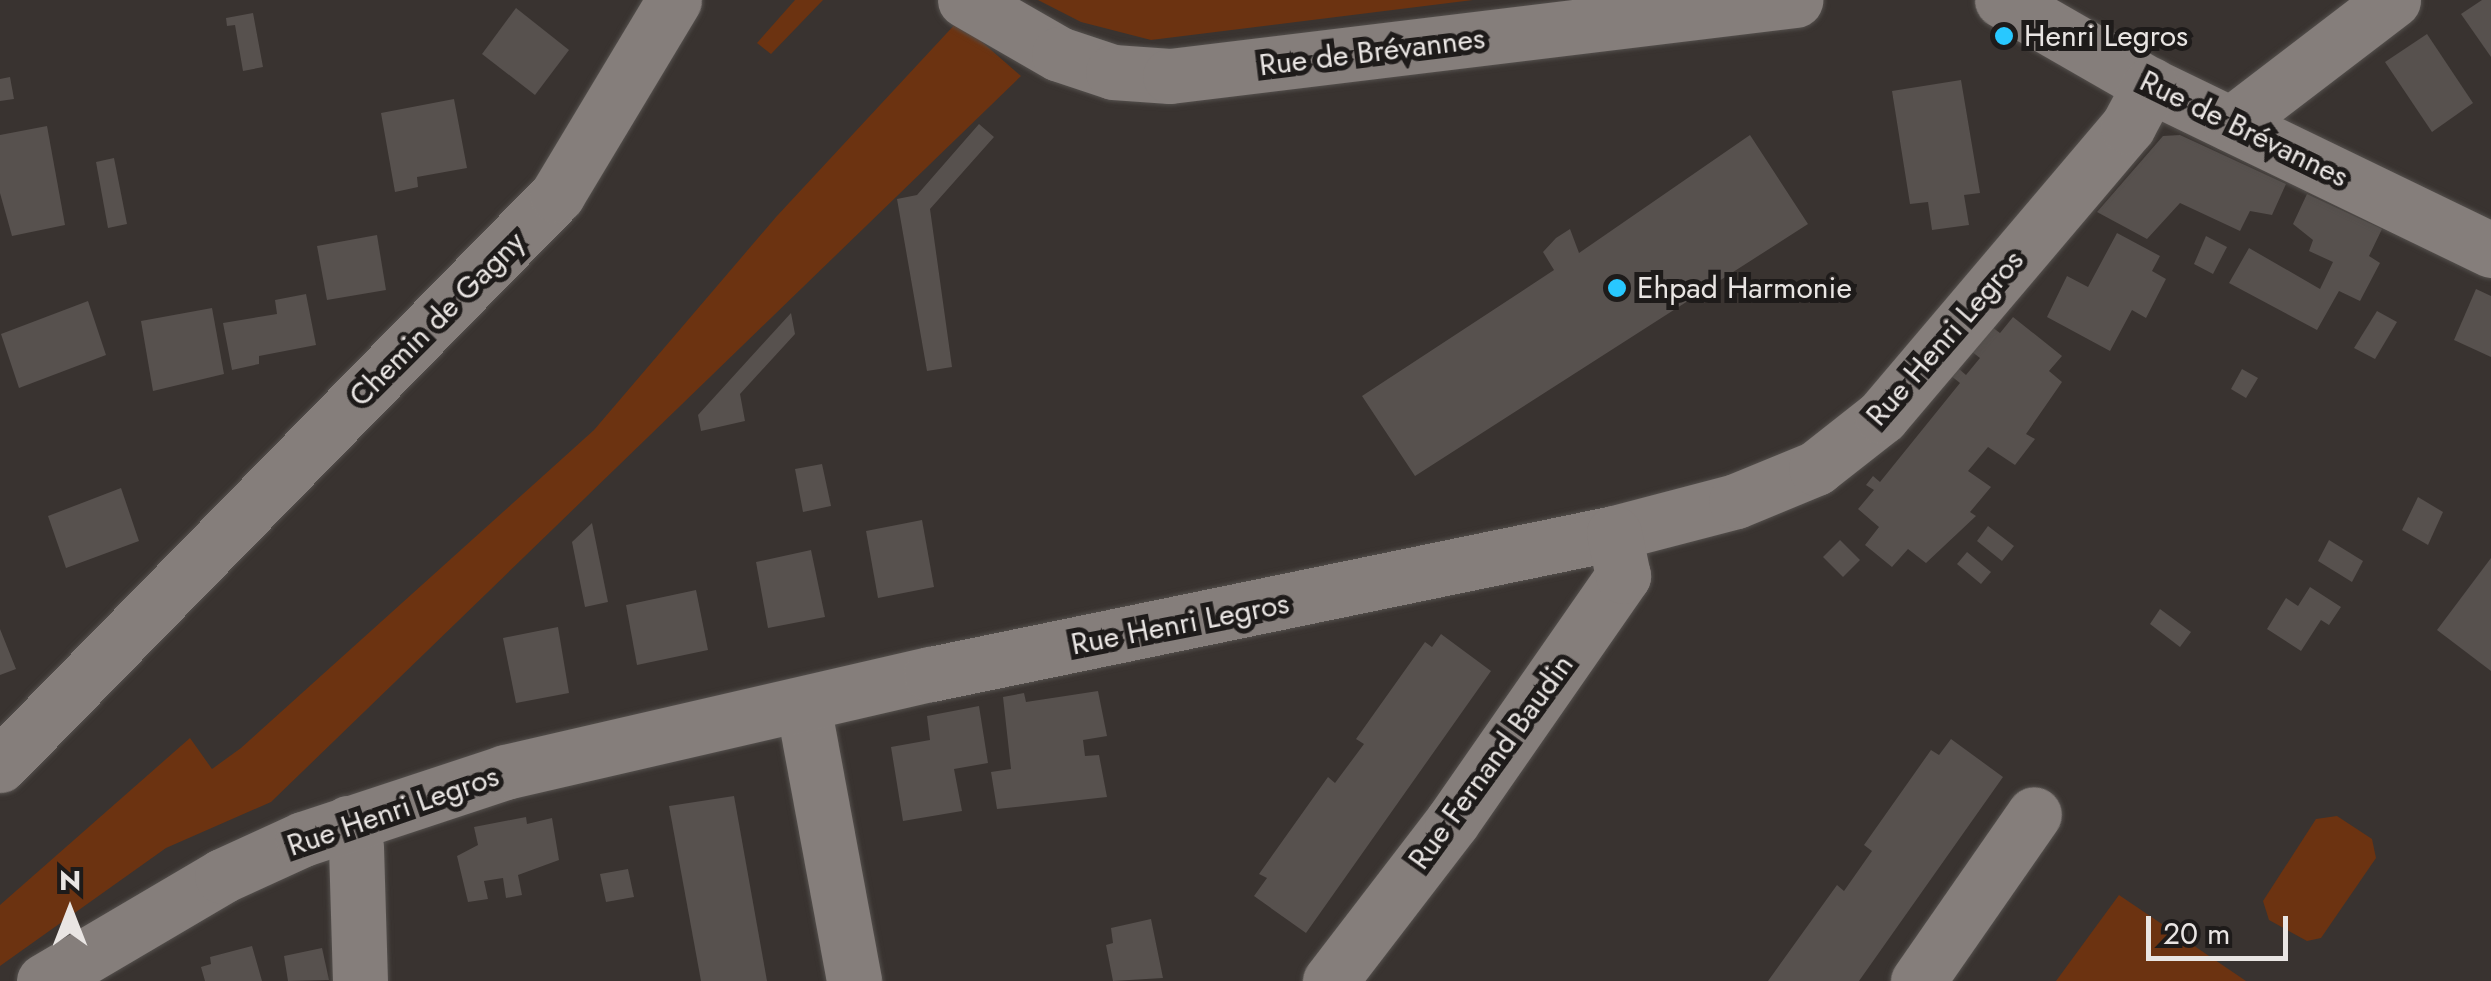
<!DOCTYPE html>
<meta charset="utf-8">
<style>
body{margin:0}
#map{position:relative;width:2491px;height:981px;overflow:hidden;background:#393330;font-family:Jost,sans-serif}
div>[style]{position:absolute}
.green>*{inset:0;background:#6c3311}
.building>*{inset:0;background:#57514e}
.roads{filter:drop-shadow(0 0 2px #54504d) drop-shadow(0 0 2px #54504d)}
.minor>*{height:55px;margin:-27.5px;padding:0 27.5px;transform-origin:27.5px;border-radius:27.5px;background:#857e7b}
.dots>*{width:28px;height:28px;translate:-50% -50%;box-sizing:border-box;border:5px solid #1e1b1a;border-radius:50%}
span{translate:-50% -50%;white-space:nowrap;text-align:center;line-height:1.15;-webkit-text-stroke:10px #1e1b1a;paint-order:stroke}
.poi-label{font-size:30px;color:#e9e5e3}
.left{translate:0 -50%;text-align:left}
.street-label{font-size:30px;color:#e9e5e3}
.north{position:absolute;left:20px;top:861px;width:100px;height:100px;-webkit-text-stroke:8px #1e1b1a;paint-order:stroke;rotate:0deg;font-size:28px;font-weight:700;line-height:40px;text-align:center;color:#e9e5e3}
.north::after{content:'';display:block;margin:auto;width:35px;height:45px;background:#e9e5e3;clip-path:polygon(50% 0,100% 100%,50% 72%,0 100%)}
.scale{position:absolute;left:2146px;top:916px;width:142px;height:45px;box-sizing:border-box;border:5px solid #e9e5e3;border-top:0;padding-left:12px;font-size:30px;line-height:35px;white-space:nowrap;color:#e9e5e3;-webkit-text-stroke:8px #1e1b1a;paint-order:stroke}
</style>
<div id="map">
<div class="green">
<i style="clip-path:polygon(795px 0,823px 0,771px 54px,757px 43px)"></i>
<i style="clip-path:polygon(1038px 0,1473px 0,1151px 40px,1081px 22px)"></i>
<i style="clip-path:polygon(958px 21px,1021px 76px,271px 802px,166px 848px,0 966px,0 905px,190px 738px,212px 769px,241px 748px,594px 430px,776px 217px)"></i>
<i style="clip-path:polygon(2337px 816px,2372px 839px,2376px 858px,2321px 938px,2307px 941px,2269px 920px,2263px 901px,2316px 819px)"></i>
<i style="clip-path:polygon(2119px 895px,2246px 981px,2056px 981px)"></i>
</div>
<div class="building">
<i style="clip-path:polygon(2482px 0,2491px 0,2491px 57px,2461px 14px)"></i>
<i style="clip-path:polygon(516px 8px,569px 50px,535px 95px,482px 54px)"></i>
<i style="clip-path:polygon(253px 13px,263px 67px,243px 71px,235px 25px,227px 26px,226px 18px)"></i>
<i style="clip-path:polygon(2427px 34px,2473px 103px,2432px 132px,2385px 62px)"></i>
<i style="clip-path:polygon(10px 77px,14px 99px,0 101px,0 79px)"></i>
<i style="clip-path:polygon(1961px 80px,1980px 193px,1964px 195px,1969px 225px,1932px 230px,1928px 202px,1910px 204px,1892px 91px)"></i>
<i style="clip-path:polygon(454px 99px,467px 168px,417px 177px,418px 187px,395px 192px,381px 113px)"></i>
<i style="clip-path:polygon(979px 124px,994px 137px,930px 209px,952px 367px,927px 371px,897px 199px,917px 195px)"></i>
<i style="clip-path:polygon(47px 126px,65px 225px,12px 236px,0 193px,0 135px)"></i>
<i style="clip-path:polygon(1750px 135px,1808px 224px,1415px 476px,1362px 396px,1554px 270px,1543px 252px,1556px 238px,1570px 229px,1579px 253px)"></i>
<i style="clip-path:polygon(2180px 135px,2286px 184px,2272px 215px,2250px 211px,2240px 231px,2180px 203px,2147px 239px,2097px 212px,2163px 136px)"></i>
<i style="clip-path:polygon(114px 158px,127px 224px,108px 228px,96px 162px)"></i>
<i style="clip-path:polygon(2307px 194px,2382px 229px,2369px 256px,2380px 263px,2360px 301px,2339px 291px,2317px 330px,2229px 283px,2249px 248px,2320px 289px,2333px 262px,2309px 251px,2313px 240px,2293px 224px)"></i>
<i style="clip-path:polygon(2117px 233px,2160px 256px,2152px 271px,2166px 279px,2146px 318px,2132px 310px,2110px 351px,2047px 317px,2067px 276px,2088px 287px)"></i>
<i style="clip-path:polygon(377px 235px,386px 290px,327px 300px,317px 246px)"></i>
<i style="clip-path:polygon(2206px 236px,2227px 247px,2213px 274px,2194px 264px)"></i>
<i style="clip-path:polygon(2476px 289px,2491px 296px,2491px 357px,2454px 340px)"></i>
<i style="clip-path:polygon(306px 294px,316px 345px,259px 356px,259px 364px,232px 370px,223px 323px,277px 314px,275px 300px)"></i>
<i style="clip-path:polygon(88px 301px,106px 355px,19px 388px,1px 334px)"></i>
<i style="clip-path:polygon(212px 308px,224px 374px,153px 391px,141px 321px)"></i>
<i style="clip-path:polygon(2377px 311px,2397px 322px,2375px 359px,2354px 348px)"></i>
<i style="clip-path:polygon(791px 313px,795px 334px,740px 394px,745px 421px,701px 431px,698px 415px)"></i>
<i style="clip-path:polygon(2013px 317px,2062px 356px,2049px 371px,2062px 382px,2026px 434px,2035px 439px,2015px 465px,1988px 447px,1968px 471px,1991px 487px,1970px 512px,1976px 516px,1926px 563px,1908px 549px,1892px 567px,1865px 545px,1879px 527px,1858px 509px,1874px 490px,1866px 485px,1873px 476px,1880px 482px,1960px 383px,1945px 371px,1952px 363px,1966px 375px,1980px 358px,1971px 351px,1992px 327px,2000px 333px)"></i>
<i style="clip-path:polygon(2242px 369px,2258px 378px,2246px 398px,2231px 389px)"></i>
<i style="clip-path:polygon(822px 464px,831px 506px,803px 512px,795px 469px)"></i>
<i style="clip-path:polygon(121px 488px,139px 541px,66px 568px,48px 516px)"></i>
<i style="clip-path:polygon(2418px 497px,2443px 512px,2428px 545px,2402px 530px)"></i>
<i style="clip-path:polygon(922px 520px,934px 587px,878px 598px,866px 531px)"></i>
<i style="clip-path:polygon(592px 523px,608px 602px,585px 607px,572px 542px)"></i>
<i style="clip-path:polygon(1988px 526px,2014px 546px,2002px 561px,1977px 541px)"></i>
<i style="clip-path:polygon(1840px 540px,1860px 560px,1843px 577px,1823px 557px)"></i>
<i style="clip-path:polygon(2329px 540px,2363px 561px,2352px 582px,2318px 561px)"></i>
<i style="clip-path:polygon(811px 550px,825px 617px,768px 628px,756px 562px)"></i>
<i style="clip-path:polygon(1967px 552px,1991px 572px,1981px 584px,1957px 564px)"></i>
<i style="clip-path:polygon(2491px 558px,2491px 671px,2437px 630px)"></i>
<i style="clip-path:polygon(2310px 587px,2341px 607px,2329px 625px,2321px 620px,2301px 651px,2267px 629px,2286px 598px,2298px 606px)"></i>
<i style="clip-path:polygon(696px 590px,708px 650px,637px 665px,626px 605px)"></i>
<i style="clip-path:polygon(2160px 609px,2191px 632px,2180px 647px,2150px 624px)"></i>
<i style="clip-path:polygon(558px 627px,569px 693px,516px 703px,503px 638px)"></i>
<i style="clip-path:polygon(0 629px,16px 669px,0 675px)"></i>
<i style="clip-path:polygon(1441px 634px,1491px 671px,1306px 933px,1254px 896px,1267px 878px,1259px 874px,1328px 777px,1335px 783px,1364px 744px,1356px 739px,1425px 642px,1432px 647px)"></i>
<i style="clip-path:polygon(1098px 691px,1107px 736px,1083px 740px,1085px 756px,1099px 755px,1107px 797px,997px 809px,991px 772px,1011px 769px,1003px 697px,1024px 693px,1026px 702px)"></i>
<i style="clip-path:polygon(979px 706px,988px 763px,954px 769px,962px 811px,903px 821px,891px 747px,930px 740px,927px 716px)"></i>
<i style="clip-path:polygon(1951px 739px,2003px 777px,1859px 981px,1768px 981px,1837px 885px,1844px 891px,1872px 851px,1864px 845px,1931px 750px,1939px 755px)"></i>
<i style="clip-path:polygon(734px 796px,767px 981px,701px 981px,669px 806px)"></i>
<i style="clip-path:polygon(526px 817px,527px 824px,552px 818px,559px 860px,518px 875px,522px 895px,506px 898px,503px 878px,484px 881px,488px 899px,468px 902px,457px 856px,478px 845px,474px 827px)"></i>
<i style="clip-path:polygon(628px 869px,634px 897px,606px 902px,600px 874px)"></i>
<i style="clip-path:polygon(1151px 919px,1163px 978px,1113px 981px,1106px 945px,1113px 943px,1111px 928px)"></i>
<i style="clip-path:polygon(252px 946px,262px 981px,205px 981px,201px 967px,211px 964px,210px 957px)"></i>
<i style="clip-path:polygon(322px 948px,329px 980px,288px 981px,284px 956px)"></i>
</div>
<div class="roads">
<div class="minor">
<i style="left:965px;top:0;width:108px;rotate:29.9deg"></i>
<i style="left:1059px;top:54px;width:57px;rotate:18.4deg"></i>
<i style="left:1113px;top:72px;width:57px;rotate:4deg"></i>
<i style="left:1170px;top:76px;width:630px;rotate:-6.93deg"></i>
<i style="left:2002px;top:0;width:171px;rotate:29.9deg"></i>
<i style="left:2150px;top:85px;width:379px;rotate:25.8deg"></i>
<i style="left:2231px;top:124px;width:204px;rotate:-37.4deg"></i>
<i style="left:803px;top:705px;width:281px;rotate:79.5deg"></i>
<i style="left:0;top:765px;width:797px;rotate:-45.66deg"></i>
<i style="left:557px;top:195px;width:227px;rotate:-59deg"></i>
<i style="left:348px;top:823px;width:25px;rotate:72deg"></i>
<i style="left:356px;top:847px;width:134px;rotate:88.3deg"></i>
<i style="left:44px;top:981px;width:207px;rotate:-30.5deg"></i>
<i style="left:222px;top:876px;width:89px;rotate:-24.6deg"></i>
<i style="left:303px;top:839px;width:213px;rotate:-18.3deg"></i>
<i style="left:505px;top:772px;width:437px;rotate:-13deg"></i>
<i style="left:931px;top:674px;width:697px;rotate:-11.66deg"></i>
<i style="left:1614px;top:533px;width:126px;rotate:-14.7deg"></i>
<i style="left:1736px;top:501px;width:87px;rotate:-22.4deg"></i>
<i style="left:1816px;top:468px;width:84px;rotate:-38.2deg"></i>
<i style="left:1882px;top:416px;width:380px;rotate:-49.7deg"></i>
<i style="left:2128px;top:126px;width:47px;rotate:-61.8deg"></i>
<i style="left:1330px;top:981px;width:200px;rotate:-52.5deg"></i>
<i style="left:1452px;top:822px;width:300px;rotate:-55.2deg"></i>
<i style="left:1623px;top:576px;width:44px;rotate:-101.8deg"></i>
<i style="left:1918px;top:981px;width:203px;rotate:-55.2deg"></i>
</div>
</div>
<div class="dots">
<i style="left:2004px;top:36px;background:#28c8ff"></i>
<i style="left:1617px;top:288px;background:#28c8ff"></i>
</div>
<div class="poi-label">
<span class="left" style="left:2024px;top:36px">Henri Legros</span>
<span class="left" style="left:1637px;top:288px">Ehpad Harmonie</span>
</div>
<div class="street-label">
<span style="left:1372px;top:52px;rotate:-7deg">Rue de Brévannes</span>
<span style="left:2244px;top:129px;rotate:26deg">Rue de Brévannes</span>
<span style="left:437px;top:319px;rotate:-45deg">Chemin de Gagny</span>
<span style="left:1945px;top:338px;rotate:-49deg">Rue Henri Legros</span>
<span style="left:1180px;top:624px;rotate:-11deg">Rue Henri Legros</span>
<span style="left:1491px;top:762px;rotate:-54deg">Rue Fernand Baudin</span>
<span style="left:393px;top:811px;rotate:-19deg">Rue Henri Legros</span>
</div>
<div class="north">N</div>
<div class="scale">20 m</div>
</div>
